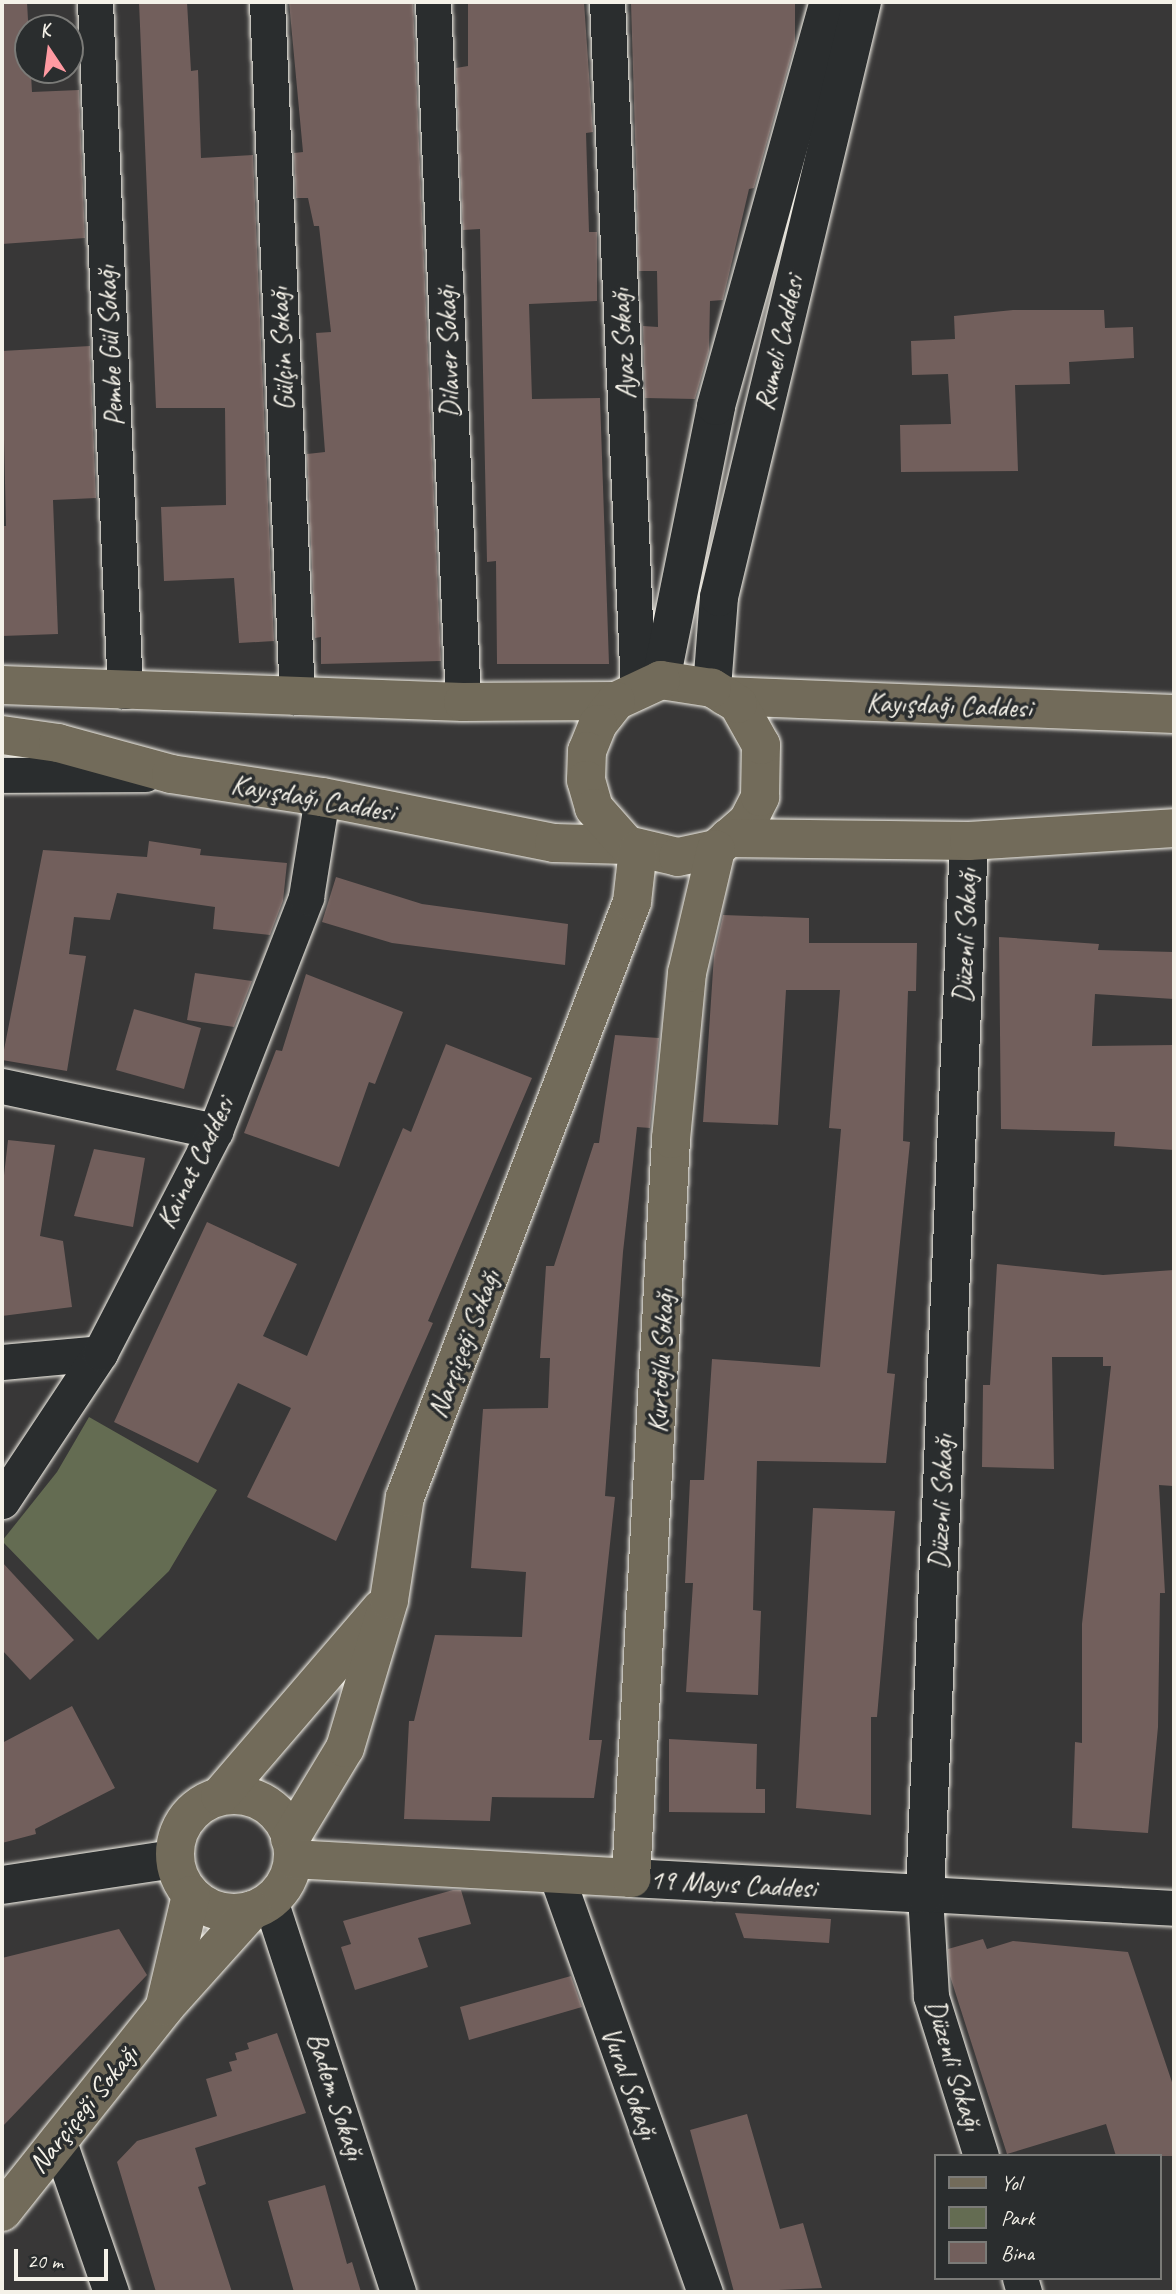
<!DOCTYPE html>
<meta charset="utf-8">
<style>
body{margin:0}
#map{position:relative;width:1176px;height:2294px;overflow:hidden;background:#383737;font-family:Caveat,sans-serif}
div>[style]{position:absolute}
.green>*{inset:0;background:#646c52}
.building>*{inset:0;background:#725f5c}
.roads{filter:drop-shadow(0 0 2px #f4f1e8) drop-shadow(0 0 2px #f4f1e8)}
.street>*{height:35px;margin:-17.5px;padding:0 17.5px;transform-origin:17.5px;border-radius:17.5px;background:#2a2d2e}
.secondary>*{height:38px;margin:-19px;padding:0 19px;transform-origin:19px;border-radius:19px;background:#2a2d2e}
.primary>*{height:38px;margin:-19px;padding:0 19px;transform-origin:19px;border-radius:19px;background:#726b5a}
.primary>.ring{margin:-19px;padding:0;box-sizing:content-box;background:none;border:38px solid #726b5a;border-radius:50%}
span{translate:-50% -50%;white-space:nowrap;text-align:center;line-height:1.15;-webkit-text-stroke:7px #2a2d2e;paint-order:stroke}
.street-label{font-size:28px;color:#f4f1e8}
.frame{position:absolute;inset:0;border:4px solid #f4f1e8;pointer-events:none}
.legend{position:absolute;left:934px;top:2154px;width:228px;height:126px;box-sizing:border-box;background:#2a2d2e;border:2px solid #7b7b78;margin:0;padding:9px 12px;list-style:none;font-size:21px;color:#f4f1e8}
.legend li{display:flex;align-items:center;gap:14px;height:35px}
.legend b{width:35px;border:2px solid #7b7b78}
.north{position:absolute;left:14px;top:14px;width:70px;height:70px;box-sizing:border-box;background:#2a2d2e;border:2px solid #7b7b78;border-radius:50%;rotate:347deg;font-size:19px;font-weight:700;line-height:28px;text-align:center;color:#f4f1e8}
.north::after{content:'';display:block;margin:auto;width:24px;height:32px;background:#ff9aa2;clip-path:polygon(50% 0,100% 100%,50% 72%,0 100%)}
.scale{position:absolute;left:14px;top:2249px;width:94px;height:32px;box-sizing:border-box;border:4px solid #f4f1e8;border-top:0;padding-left:9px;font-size:21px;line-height:24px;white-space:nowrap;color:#f4f1e8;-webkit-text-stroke:5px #2a2d2e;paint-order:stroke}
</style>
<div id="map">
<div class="green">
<i style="clip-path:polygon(89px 1417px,217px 1490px,169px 1571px,98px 1640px,2px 1541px,57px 1472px)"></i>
</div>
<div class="building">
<i style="clip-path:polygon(2px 2px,27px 2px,32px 92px,79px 90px,85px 238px,2px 244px)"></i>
<i style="clip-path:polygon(139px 2px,187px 2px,191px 71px,198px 70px,201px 158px,253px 155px,274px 641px,239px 643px,234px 578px,164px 581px,161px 507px,226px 505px,225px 408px,156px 408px)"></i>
<i style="clip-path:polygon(289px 2px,413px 2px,441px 661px,321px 664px,321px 637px,315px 638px,307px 454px,325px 452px,316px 333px,331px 332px,319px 226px,314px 226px,308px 198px,296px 198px,294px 153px,303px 152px)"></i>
<i style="clip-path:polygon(468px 2px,584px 2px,593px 132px,586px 133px,589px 232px,597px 232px,597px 301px,529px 304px,532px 399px,600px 398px,609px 664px,497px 664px,496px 561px,487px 562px,480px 229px,463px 230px,456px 68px,468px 66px)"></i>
<i style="clip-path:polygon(631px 2px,795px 2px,795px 43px,754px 188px,749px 189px,723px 300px,710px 301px,709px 351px,695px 399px,645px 398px,643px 326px,658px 327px,657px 271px,639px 271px)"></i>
<i style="clip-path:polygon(1013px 310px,1104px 310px,1105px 328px,1133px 327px,1134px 358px,1069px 362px,1070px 384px,1015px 385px,1018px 471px,901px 472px,900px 425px,951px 424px,948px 374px,912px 375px,911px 341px,955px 339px,954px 316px)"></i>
<i style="clip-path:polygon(90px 346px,96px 498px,53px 500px,58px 634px,2px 636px,2px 526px,6px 526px,2px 351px)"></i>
<i style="clip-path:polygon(149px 841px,201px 849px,200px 855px,287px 863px,283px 901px,270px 935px,213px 929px,215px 907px,117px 893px,110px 920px,74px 917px,69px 954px,86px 956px,67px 1071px,2px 1060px,43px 850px,147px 857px)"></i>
<i style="clip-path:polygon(336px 877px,422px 904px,568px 924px,565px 965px,392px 943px,322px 922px)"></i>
<i style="clip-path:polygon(723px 915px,809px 918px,809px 943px,917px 943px,916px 991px,908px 991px,903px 1141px,910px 1142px,887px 1373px,895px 1374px,886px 1463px,757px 1461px,753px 1610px,761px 1611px,758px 1695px,686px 1692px,693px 1583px,685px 1583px,690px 1480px,704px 1480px,712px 1359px,820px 1367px,841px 1129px,829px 1128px,840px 990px,786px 990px,778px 1125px,703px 1122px,714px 955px)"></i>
<i style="clip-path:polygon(999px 937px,1099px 944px,1098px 950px,1174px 952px,1174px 999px,1095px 994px,1092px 1046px,1174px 1045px,1174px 1150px,1114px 1146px,1115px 1132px,1001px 1129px)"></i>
<i style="clip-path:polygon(195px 973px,252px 981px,234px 1027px,187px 1020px)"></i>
<i style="clip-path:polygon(306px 974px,403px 1012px,375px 1084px,369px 1082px,339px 1167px,244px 1133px,276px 1050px,282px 1051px)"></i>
<i style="clip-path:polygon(134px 1009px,201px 1028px,184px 1089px,116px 1070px)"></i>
<i style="clip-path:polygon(615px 1035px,659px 1038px,650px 1128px,637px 1127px,623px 1252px,605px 1496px,615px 1497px,589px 1740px,602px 1740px,594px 1798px,492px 1797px,490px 1821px,404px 1819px,409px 1721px,414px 1721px,435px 1635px,522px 1637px,526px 1572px,471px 1568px,483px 1409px,548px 1408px,550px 1358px,540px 1358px,546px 1266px,554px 1266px,594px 1143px,599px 1143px)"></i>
<i style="clip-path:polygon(446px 1044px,532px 1078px,428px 1321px,433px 1323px,336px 1541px,247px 1497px,291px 1408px,238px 1383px,198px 1463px,114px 1422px,207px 1222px,297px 1264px,263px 1336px,307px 1356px,403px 1128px,411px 1132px)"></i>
<i style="clip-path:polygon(8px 1140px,55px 1145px,40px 1236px,63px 1241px,72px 1307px,2px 1316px,2px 1193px)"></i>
<i style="clip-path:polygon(94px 1149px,145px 1158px,133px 1227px,74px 1216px)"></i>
<i style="clip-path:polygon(997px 1264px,1103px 1275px,1174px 1270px,1173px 1486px,1159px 1485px,1165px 1593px,1160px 1593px,1158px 1727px,1148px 1833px,1072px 1828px,1075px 1742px,1082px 1743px,1082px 1624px,1111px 1366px,1103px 1366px,1103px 1357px,1052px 1357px,1054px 1469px,982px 1467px,983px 1385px,990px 1385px)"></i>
<i style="clip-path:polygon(813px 1508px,895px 1511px,877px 1717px,871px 1717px,871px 1815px,796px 1808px)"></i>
<i style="clip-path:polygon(2px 1562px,74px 1640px,30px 1680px,2px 1650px)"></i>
<i style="clip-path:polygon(72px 1706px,115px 1788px,35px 1829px,36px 1834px,2px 1843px,2px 1743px)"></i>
<i style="clip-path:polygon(669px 1739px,757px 1744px,756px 1789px,765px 1789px,765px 1813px,669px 1812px)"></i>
<i style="clip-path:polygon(453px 1890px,461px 1890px,471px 1924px,418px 1938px,428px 1967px,355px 1990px,341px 1947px,351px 1944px,343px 1921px)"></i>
<i style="clip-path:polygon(735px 1913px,831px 1919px,829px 1943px,744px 1938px)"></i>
<i style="clip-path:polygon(119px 1929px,147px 1975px,2px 2127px,2px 1958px)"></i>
<i style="clip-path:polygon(983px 1939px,987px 1949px,1013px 1941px,1128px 1952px,1174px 2088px,1174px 2156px,1116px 2156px,1106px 2124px,1007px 2154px,950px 1976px,948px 1949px)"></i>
<i style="clip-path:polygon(571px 1976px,582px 2007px,469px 2040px,460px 2007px)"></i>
<i style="clip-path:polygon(277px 2033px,306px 2113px,195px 2148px,206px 2184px,198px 2187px,232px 2292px,156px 2292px,117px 2162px,137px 2141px,217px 2116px,206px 2079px,232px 2071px,229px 2062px,237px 2060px,235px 2053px,249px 2049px,247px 2043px)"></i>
<i style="clip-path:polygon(747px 2114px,780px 2229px,803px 2223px,822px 2288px,734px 2292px,690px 2130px)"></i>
<i style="clip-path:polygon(325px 2185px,347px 2264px,352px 2262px,361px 2292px,294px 2292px,268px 2201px)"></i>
</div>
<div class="roads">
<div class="street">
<i style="left:95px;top:2px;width:690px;rotate:87.51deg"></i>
<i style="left:267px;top:2px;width:696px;rotate:87.53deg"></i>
<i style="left:433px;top:2px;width:701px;rotate:87.55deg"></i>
<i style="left:607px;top:2px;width:686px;rotate:87.41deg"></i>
<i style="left:2px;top:775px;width:143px;rotate:-0.4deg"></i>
<i style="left:2px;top:1086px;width:218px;rotate:11.9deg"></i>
<i style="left:2px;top:1362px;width:98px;rotate:-5.2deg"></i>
<i style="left:2px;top:1501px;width:178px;rotate:-56.5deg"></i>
<i style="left:100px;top:1353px;width:250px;rotate:-62.6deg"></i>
<i style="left:215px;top:1131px;width:251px;rotate:-68.7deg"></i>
<i style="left:306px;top:897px;width:101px;rotate:-80.9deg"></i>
<i style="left:556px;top:1874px;width:444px;rotate:70.4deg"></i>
<i style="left:270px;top:1900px;width:412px;rotate:71.9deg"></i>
<i style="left:58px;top:2139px;width:162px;rotate:70.9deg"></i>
<i style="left:981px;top:2156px;width:168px;rotate:-107.4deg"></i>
<i style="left:931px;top:1996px;width:102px;rotate:-93.4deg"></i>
<i style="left:925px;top:1894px;width:249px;rotate:3.2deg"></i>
<i style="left:1020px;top:2278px;width:15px;rotate:74deg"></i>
</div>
<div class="secondary">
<i style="left:661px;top:680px;width:279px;rotate:-78.6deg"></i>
<i style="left:716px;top:406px;width:420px;rotate:-74.4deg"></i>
<i style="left:712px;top:688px;width:91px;rotate:-85.6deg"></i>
<i style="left:719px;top:597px;width:612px;rotate:-76.49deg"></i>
<i style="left:631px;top:1878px;width:294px;rotate:3.1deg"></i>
<i style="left:925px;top:1894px;width:1054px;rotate:-87.61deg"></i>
<i style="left:2px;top:1885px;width:174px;rotate:-8.6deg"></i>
</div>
<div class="primary">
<i style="left:2px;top:685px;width:461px;rotate:2.1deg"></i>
<i style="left:463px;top:702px;width:153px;rotate:-0.4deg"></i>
<i style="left:725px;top:696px;width:449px;rotate:2.3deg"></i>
<i style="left:2px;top:735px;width:57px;rotate:8.1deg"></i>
<i style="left:58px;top:743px;width:117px;rotate:15.3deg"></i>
<i style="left:171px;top:774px;width:153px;rotate:8.7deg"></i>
<i style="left:322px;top:797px;width:237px;rotate:11.2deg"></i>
<i style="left:554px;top:843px;width:73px;rotate:1.6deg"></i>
<i style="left:627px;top:845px;width:52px;rotate:13.2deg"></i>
<i style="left:678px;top:857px;width:39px;rotate:-12deg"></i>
<i style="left:716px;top:849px;width:43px;rotate:-41.2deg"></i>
<i style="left:748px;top:821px;width:27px;rotate:-63deg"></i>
<i style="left:760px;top:797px;width:52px;rotate:-88.9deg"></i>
<i style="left:761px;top:745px;width:47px;rotate:-119.3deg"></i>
<i style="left:738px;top:704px;width:31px;rotate:-148deg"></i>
<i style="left:712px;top:688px;width:52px;rotate:-171.1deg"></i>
<i style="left:661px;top:680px;width:50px;rotate:155deg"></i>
<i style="left:616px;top:701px;width:29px;rotate:128deg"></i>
<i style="left:598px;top:724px;width:29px;rotate:112deg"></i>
<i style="left:587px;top:751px;width:29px;rotate:92deg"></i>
<i style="left:586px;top:780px;width:29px;rotate:74deg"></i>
<i style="left:594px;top:808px;width:50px;rotate:48.3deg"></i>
<i style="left:728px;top:838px;width:241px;rotate:0.7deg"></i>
<i style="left:969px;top:841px;width:205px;rotate:-3.6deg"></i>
<i class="ring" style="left:175px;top:1795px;width:80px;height:80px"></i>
<i style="left:220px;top:1796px;width:247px;rotate:-49.3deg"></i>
<i style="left:290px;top:1839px;width:106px;rotate:-58.9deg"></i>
<i style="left:345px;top:1748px;width:154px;rotate:-73.4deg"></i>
<i style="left:389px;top:1600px;width:104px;rotate:-81.2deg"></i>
<i style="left:405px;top:1497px;width:637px;rotate:-69.12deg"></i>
<i style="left:632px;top:902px;width:53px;rotate:-83.5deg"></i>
<i style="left:293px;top:1859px;width:339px;rotate:3.2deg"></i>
<i style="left:631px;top:1878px;width:740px;rotate:-86.9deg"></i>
<i style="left:671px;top:1139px;width:167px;rotate:-84.5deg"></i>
<i style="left:687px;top:973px;width:127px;rotate:-76.8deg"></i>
<i style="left:165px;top:2005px;width:113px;rotate:-76.7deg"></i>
<i style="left:2px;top:2212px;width:262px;rotate:-51.5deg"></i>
<i style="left:165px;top:2007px;width:130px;rotate:-48.1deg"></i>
</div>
</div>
<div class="street-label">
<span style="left:779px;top:343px;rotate:-77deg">Rumeli Caddesi</span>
<span style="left:623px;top:344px;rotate:-93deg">Ayaz Sokağı</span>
<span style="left:110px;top:346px;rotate:-93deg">Pembe Gül Sokağı</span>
<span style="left:282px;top:349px;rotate:-93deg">Gülçin Sokağı</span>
<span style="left:448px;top:352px;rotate:-92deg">Dilaver Sokağı</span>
<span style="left:949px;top:705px;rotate:2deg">Kayışdağı Caddesi</span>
<span style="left:313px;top:798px;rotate:10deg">Kayışdağı Caddesi</span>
<span style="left:965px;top:936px;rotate:-88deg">Düzenli Sokağı</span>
<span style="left:195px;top:1163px;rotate:-64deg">Kainat Caddesi</span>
<span style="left:464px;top:1344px;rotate:-69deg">Narçiçeği Sokağı</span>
<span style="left:661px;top:1361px;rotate:-87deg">Kurtoğlu Sokağı</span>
<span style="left:941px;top:1502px;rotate:-88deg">Düzenli Sokağı</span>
<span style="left:733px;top:1884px;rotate:3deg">19 Mayıs Caddesi</span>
<span style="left:954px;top:2065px;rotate:73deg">Düzenli Sokağı</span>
<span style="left:630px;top:2083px;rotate:70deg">Vural Sokağı</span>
<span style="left:336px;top:2096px;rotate:72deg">Badem Sokağı</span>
<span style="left:83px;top:2109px;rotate:-51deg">Narçiçeği Sokağı</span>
</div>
<div class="frame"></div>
<ul class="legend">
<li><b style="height:9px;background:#726b5a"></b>Yol</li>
<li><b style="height:19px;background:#646c52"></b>Park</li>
<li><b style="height:19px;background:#725f5c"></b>Bina</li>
</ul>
<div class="north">K</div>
<div class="scale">20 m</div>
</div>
